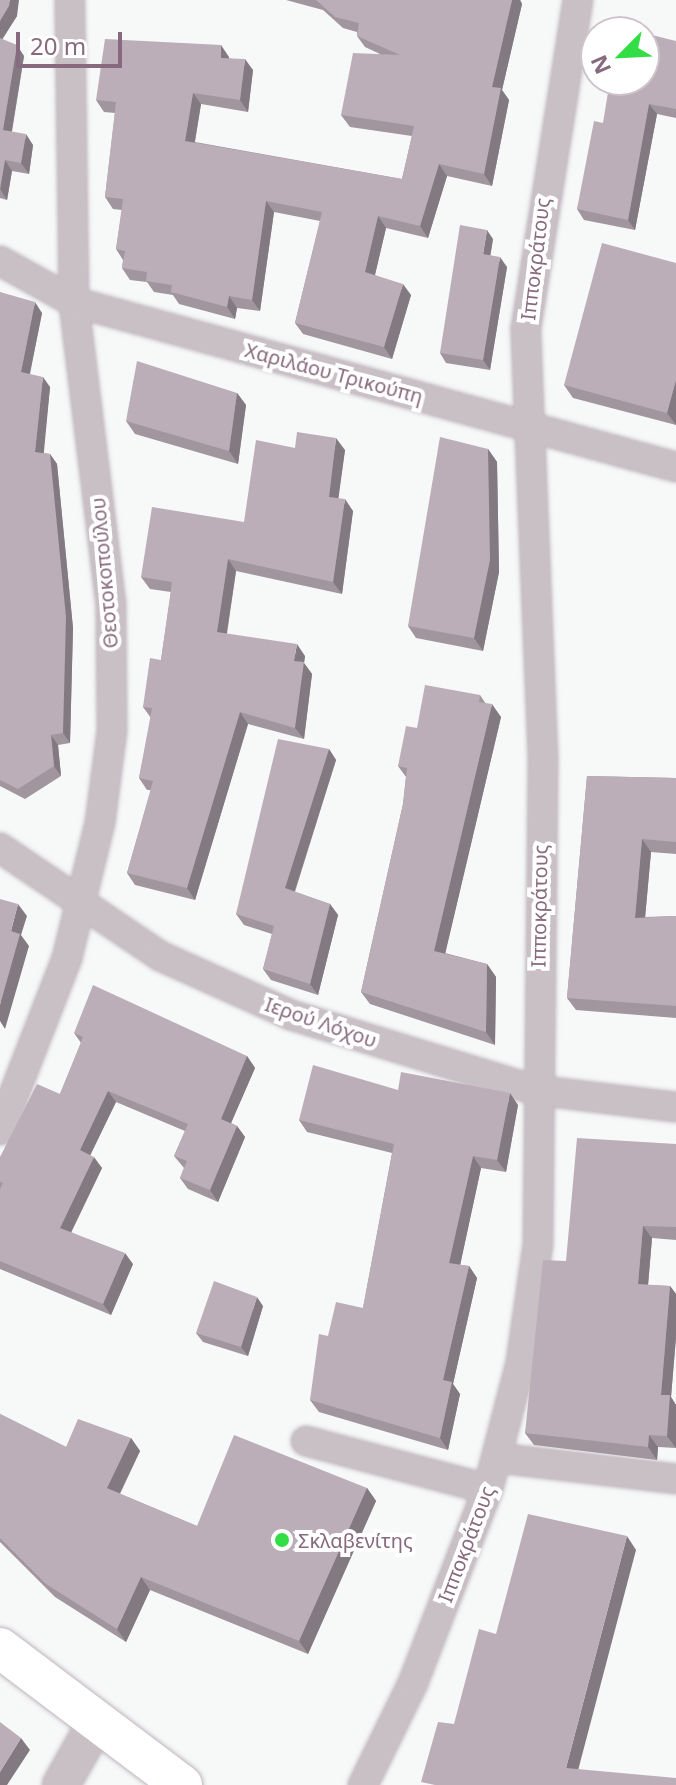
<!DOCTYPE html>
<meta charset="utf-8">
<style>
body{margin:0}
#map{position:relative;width:676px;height:1785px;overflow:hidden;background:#f7f9f9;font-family:"Noto Sans",sans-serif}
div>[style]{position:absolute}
.roads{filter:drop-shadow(0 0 2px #bfb5bc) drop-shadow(0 0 2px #bfb5bc)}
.minor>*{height:28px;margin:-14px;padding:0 14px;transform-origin:14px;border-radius:14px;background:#c9c0c6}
.tertiary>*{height:36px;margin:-18px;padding:0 18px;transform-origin:18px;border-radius:18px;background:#c9c0c6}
.secondary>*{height:40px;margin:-20px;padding:0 20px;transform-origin:20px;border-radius:20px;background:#fff}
.wall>*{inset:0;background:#a1969e}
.shaded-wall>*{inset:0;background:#837a81}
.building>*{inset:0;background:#bbaeb8}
.dots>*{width:22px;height:22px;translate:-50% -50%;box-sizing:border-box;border:4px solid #fff;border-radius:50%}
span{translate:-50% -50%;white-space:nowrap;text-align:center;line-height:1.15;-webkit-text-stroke:8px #fff;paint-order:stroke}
.street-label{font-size:20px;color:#876a7e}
.poi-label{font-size:20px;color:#876a7e}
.left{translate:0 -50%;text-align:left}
.north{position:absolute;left:580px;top:16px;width:80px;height:80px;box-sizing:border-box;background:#fff;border:2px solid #cfc3cb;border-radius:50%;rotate:246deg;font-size:22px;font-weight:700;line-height:32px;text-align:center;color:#876a7e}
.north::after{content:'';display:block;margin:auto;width:28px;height:36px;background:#33dd45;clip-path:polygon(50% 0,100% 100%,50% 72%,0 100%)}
.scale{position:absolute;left:16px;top:32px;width:106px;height:36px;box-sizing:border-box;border:4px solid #876a7e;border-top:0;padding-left:10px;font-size:24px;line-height:28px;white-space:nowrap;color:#876a7e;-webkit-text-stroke:6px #fff;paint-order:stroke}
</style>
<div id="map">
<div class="roads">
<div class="minor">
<i style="left:0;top:261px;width:85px;rotate:29deg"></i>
<i style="left:74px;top:302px;width:624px;rotate:15.33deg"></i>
<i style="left:0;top:848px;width:193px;rotate:34deg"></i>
<i style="left:160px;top:956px;width:144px;rotate:24.2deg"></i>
<i style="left:291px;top:1015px;width:255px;rotate:17.1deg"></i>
<i style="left:535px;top:1090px;width:142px;rotate:6.9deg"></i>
<i style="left:0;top:1130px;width:185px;rotate:-68.7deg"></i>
<i style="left:67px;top:958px;width:139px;rotate:-76.3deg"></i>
<i style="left:100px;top:823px;width:94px;rotate:-82.6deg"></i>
<i style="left:112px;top:730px;width:125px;rotate:-90.5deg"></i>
<i style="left:111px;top:605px;width:305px;rotate:-97deg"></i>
<i style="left:74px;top:302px;width:302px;rotate:-90.8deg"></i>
<i style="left:306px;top:1441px;width:188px;rotate:14.8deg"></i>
<i style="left:498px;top:1458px;width:179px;rotate:6.7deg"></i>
<i style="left:363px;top:1785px;width:114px;rotate:-63.9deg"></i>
<i style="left:413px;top:1683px;width:208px;rotate:-68.9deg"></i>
<i style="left:488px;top:1489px;width:131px;rotate:-75.4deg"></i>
<i style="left:521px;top:1362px;width:119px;rotate:-81.8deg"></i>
<i style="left:538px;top:1244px;width:486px;rotate:-89.4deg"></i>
<i style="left:543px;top:758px;width:430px;rotate:-92.3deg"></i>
<i style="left:526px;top:328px;width:332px;rotate:-81deg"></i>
</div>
<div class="tertiary">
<i style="left:61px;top:1785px;width:71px;rotate:-60.6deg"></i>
</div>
<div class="secondary">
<i style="left:0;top:1648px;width:228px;rotate:37deg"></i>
</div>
</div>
<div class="wall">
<i style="clip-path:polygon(0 0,17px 16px,2px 39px,24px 56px,12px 132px,33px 145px,29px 174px,12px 171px,7px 200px,0 198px)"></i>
<i style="clip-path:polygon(286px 0,520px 0,522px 4px,502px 90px,509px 100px,492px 186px,447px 176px,428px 238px,386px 228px,375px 275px,411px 295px,392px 359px,303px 334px,295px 323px,320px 221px,274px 212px,260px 311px,237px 308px,235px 319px,179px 304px,173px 295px,154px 292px,147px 282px,130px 280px,122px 268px,123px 260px,116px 249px,122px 210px,113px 209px,105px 197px,115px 113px,104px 112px,96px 100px,229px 57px,229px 58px,253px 70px,248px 112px,201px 104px,195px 142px,402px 179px,412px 136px,350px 127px,341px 115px,380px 54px,365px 47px,357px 36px,357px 32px,343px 28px,323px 10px)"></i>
<i style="clip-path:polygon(676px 41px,676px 118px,657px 114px,635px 230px,584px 220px,577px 209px,603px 123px)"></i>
<i style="clip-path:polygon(493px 239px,490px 256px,507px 267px,490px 370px,446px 363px,440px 353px)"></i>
<i style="clip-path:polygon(676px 263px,676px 425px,573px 398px,564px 385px)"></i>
<i style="clip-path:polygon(0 292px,42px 313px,30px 374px,50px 387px,43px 453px,50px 454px,57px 464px,73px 628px,70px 743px,58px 745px,61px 776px,25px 799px,0 786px)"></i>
<i style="clip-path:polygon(237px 393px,246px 405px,238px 464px,135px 434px,126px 421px)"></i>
<i style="clip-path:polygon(295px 448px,345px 450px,338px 498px,353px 511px,342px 594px,236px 571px,227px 634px,305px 656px,304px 663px,312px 674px,304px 739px,248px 724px,195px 900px,135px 885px,127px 873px,151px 790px,147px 790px,139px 778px,151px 718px,143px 707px,161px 660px,171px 592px,150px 589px,141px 577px,244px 522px)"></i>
<i style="clip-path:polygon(488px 449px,497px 462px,499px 572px,483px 651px,416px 638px,408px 626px)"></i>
<i style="clip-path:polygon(480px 695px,486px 704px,501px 717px,445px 953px,487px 964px,496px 977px,495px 1045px,370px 1004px,361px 992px,403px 804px,406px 777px,398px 766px,417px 728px)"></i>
<i style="clip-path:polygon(329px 749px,336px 760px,295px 892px,330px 904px,338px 915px,318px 995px,271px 980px,263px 969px,272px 934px,244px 925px,236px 914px)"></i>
<i style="clip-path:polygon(587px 776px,676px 778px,676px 854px,651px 852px,645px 917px,676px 916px,676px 1018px,576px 1010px,567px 998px)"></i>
<i style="clip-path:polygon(74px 1033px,247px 1056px,255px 1068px,231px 1123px,237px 1126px,245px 1137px,218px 1202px,188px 1189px,180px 1178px,184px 1168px,174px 1156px,185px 1131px,116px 1102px,90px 1155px,102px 1168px,71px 1232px,133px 1264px,111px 1315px,0 1269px,0 1157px,60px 1094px,81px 1043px)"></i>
<i style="clip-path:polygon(398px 1090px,518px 1105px,506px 1172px,481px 1168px,460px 1265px,469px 1266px,477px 1278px,453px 1384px,460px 1394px,448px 1450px,319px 1412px,310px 1400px,328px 1336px,363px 1308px,392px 1153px,307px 1132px,299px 1120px)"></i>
<i style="clip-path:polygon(676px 1144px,676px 1240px,652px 1238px,648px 1285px,670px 1286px,676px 1294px,676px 1337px,671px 1397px,676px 1405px,676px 1448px,658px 1447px,657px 1460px,534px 1445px,525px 1433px,566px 1261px)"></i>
<i style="clip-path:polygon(263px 1306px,248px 1356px,203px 1342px,196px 1333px)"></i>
<i style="clip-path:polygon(0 1414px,66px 1447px,131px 1438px,140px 1451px,120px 1494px,197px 1526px,367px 1488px,376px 1501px,308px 1654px,150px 1590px,126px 1642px,55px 1597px,0 1542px)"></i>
</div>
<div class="shaded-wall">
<i style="clip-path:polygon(10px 0,19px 0,17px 16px,0 43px,0 21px)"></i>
<i style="clip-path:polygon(512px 0,520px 0,522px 4px,502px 90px,509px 100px,492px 186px,484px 174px,492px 87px)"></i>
<i style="clip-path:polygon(17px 45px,24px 56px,10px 141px,3px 130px)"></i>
<i style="clip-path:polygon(221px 45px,229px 57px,229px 69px,221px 58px)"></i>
<i style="clip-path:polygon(245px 59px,253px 70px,248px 112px,240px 100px)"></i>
<i style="clip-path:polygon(193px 93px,201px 104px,193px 152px,185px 141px)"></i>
<i style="clip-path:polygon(649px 104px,657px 114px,635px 230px,628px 220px)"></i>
<i style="clip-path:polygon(26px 134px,33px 145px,29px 174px,21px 163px)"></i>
<i style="clip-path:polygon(5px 160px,12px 171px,7px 200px,0 189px)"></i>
<i style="clip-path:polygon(439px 164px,447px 176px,428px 238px,420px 226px)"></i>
<i style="clip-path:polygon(266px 201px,274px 212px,260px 311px,252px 300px)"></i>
<i style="clip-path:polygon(378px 216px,386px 228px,373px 283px,365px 272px)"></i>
<i style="clip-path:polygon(487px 230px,493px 239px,489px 264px,483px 254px)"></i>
<i style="clip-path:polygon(500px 257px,507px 267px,490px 370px,483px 360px)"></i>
<i style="clip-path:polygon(403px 284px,411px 295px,392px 359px,384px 347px)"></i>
<i style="clip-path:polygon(229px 296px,237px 308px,235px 319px,227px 307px)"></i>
<i style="clip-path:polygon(35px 302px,42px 313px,28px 382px,21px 372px)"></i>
<i style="clip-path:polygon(43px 377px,50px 387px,43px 462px,35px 452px)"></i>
<i style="clip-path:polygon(676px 380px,676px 425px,667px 413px)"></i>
<i style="clip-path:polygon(237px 393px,246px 405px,238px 464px,229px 451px)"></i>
<i style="clip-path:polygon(336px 438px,345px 450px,337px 509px,329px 497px)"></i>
<i style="clip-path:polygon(488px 449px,497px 462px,499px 572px,483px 651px,474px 638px)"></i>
<i style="clip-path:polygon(50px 454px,57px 464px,73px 628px,70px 743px,63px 733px)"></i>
<i style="clip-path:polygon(345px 499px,353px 511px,342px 594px,333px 582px)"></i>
<i style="clip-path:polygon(228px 559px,236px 571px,225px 644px,217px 632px)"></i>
<i style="clip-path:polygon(297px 644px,305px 656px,304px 663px,312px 674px,304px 739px,295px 728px,294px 661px)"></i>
<i style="clip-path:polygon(492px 704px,501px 717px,443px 963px,434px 951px)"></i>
<i style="clip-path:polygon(240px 712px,248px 724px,195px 900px,187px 888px)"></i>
<i style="clip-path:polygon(51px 735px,58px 745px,61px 776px,54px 766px)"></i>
<i style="clip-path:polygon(329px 749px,336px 760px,292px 899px,285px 888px)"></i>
<i style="clip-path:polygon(642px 839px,651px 852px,644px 930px,635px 918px)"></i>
<i style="clip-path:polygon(18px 904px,27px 916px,21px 935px,29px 946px,5px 1029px,0 1021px,0 1005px,11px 931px)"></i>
<i style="clip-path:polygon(330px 904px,338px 915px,318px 995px,310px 984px)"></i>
<i style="clip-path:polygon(487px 964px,496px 977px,495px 1045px,486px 1032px)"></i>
<i style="clip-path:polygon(247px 1056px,255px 1068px,228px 1130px,221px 1119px)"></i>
<i style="clip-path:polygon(108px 1091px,116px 1102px,87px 1162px,80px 1150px)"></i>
<i style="clip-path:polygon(510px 1093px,518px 1105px,506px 1172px,497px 1160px)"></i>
<i style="clip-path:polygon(237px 1126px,245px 1137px,218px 1202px,210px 1190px)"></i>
<i style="clip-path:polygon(473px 1156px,481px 1168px,458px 1275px,449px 1263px)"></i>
<i style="clip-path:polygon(94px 1157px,102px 1168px,68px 1239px,60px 1228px)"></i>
<i style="clip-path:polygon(643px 1226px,652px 1238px,647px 1297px,638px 1284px)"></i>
<i style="clip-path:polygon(125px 1253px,133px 1264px,111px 1315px,103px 1304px)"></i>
<i style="clip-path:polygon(469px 1266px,477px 1278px,453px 1384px,460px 1394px,448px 1450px,440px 1438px,443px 1380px)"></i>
<i style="clip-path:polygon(670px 1286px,676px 1294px,676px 1337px,671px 1397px,676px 1405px,676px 1448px,667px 1436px,661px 1395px)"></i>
<i style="clip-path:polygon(257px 1297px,263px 1306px,248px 1356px,241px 1347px)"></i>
<i style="clip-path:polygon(649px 1435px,658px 1447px,657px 1460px,648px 1447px)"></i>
<i style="clip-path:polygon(131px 1438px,140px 1451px,116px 1501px,107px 1488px)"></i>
<i style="clip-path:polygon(367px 1488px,376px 1501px,308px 1654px,299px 1641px)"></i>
<i style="clip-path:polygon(627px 1536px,636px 1550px,575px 1782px,566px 1768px)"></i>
<i style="clip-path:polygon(141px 1577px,150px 1590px,126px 1642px,117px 1629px)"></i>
<i style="clip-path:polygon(21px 1738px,30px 1750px,7px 1785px,0 1785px,0 1772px)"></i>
</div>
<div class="building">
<i style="clip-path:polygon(0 0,10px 0,9px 6px,0 21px)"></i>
<i style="clip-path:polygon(316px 0,512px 0,492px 87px,501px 88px,484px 174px,439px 164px,420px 226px,378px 216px,365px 272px,403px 284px,384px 347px,295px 323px,322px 212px,266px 201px,252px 300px,229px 296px,227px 307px,171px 292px,172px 285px,146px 281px,147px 272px,122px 268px,125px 251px,116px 249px,123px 199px,105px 197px,116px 102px,96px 100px,105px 39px,221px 45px,221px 58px,245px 59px,240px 100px,193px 93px,185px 141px,402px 179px,414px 126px,341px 115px,353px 53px,400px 55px,357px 36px,359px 23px,335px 17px)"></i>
<i style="clip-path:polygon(618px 27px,640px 32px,617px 32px)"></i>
<i style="clip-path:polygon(644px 33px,676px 41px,676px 109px,649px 104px,628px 220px,577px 209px,594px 121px,603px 123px,610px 80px,644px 80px)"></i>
<i style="clip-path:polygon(0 38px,17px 45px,3px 130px,26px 134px,21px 163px,5px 160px,0 189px)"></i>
<i style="clip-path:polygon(460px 225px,487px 230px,483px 254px,500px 257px,483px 360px,440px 353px)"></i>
<i style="clip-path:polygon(602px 243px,676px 263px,676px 380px,667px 413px,564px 385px)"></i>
<i style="clip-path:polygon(0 292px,35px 302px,21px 372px,43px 377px,35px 452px,50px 454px,66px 617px,63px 733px,51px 735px,54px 766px,18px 789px,0 780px)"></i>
<i style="clip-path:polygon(137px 361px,237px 393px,229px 451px,126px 421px)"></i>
<i style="clip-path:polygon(297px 432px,336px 438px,329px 497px,345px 499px,333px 582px,228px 559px,217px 632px,297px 644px,294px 661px,304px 662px,295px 728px,240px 712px,187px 888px,127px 873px,153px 781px,139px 778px,152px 708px,143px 707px,150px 658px,161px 660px,172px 582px,141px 577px,152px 507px,244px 522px,256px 440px,295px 448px)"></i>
<i style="clip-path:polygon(440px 437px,488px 449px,490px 560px,474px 638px,408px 626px)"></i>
<i style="clip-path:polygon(425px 685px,480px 695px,479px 702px,492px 704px,434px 951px,487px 964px,486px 1032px,361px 992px,403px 804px,407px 768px,398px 766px,406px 726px,417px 728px)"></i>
<i style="clip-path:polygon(278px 739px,329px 749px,285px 888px,330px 904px,310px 984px,263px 969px,274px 926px,236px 914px)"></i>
<i style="clip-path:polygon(587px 776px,676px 778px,676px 842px,642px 839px,635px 918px,676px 916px,676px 1006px,567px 998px)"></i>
<i style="clip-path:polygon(0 899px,18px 904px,11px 931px,20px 934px,0 1005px)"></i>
<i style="clip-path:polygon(93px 985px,247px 1056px,221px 1119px,237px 1126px,210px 1190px,180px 1178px,187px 1161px,174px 1156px,188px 1124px,108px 1091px,80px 1150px,94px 1157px,60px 1228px,125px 1253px,103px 1304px,0 1261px,0 1189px,3px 1183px,0 1182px,0 1157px,37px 1084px,60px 1094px,83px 1037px,74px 1033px)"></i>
<i style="clip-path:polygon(313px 1065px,398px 1090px,401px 1072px,510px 1093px,497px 1160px,473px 1156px,449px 1263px,469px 1266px,443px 1380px,452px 1382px,440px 1438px,310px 1400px,319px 1334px,328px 1336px,336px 1302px,363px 1308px,394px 1144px,299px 1120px)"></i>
<i style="clip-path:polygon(577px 1138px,676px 1144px,676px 1227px,643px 1226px,638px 1284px,670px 1286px,661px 1395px,670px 1395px,667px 1436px,649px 1435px,648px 1447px,525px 1433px,543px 1260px,566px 1261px)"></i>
<i style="clip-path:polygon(214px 1281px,257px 1297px,241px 1347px,196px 1333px)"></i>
<i style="clip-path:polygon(0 1414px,66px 1447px,78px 1419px,131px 1438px,107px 1488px,197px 1526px,234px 1435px,367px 1488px,299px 1641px,141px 1577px,117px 1629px,46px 1584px,0 1538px)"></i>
<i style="clip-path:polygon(528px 1514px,627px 1536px,566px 1768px,676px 1778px,676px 1785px,435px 1785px,421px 1782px,438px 1722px,454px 1724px,479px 1629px,496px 1634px)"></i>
<i style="clip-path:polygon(0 1722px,21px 1738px,0 1772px)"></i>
</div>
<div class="dots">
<i style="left:282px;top:1540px;background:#33dd45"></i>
</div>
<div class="street-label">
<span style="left:535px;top:259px;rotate:-83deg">Ιπποκράτους</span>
<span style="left:334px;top:373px;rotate:15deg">Χαριλάου Τρικούπη</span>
<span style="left:104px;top:573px;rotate:-95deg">Θεοτοκοπούλου</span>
<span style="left:539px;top:906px;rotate:-89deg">Ιπποκράτους</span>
<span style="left:321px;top:1022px;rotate:19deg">Ιερού Λόχου</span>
<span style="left:466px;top:1544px;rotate:-69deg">Ιπποκράτους</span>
</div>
<div class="poi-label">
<span class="left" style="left:298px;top:1540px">Σκλαβενίτης</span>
</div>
<div class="north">N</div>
<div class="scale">20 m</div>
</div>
